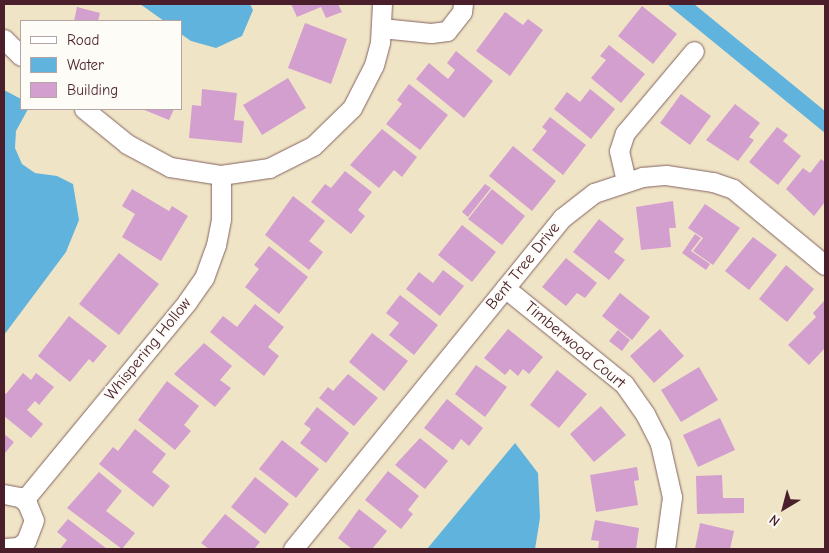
<!DOCTYPE html>
<style>
body{margin:0}
#map{position:relative;width:829px;height:553px;overflow:hidden;background:#f0e4c6;font-family:"Comic Neue",sans-serif}
div>[style]{position:absolute}
.water>*{inset:0;background:#60b3dc}
.building>*{inset:0;background:#d39fce}
.roads{filter:drop-shadow(0 0 1px #846461) drop-shadow(0 0 1px #846461)}
.street>*{height:19px;margin:-9.5px;padding:0 9.5px;transform-origin:9.5px;border-radius:9.5px;background:#fff}
span{translate:-50% -50%;white-space:nowrap;text-align:center;line-height:1.15;-webkit-text-stroke:4px #fdfcf7;paint-order:stroke}
.street-label{font-size:16px;color:#4a1f2b}
.frame{position:absolute;inset:0;border:5px solid #4a1f2b;pointer-events:none}
.legend{position:absolute;left:20px;top:20px;width:162px;height:90px;box-sizing:border-box;background:#fdfcf7;border:1px solid #b5a4a5;margin:0;padding:6px 9px;list-style:none;font-size:15px;color:#4a1f2b}
.legend li{display:flex;align-items:center;gap:10px;height:25px}
.legend b{width:25px;border:1px solid #b5a4a5}
.north{position:absolute;left:759px;top:483px;width:50px;height:50px;-webkit-text-stroke:4px #fdfcf7;paint-order:stroke;rotate:217deg;font-size:14px;font-weight:700;line-height:20px;text-align:center;color:#4a1f2b}
.north::after{content:'';display:block;margin:auto;width:18px;height:22px;background:#4a1f2b;clip-path:polygon(50% 0,100% 100%,50% 72%,0 100%)}
</style>
<div id="map">
<div class="water">
<i style="clip-path:polygon(140px 4px,250px 4px,253px 10px,242px 36px,216px 48px,191px 41px,181px 34px,181px 21px,164px 21px)"></i>
<i style="clip-path:polygon(667px 4px,694px 4px,825px 111px,825px 133px)"></i>
<i style="clip-path:polygon(4px 90px,21px 99px,21px 109px,28px 109px,16px 131px,15px 148px,22px 164px,35px 173px,57px 176px,73px 184px,79px 220px,66px 252px,4px 335px)"></i>
<i style="clip-path:polygon(515px 443px,538px 473px,540px 518px,535px 549px,427px 549px)"></i>
</div>
<div class="building">
<i style="clip-path:polygon(291px 4px,338px 4px,342px 12px,326px 18px,321px 7px,297px 17px)"></i>
<i style="clip-path:polygon(642px 6px,677px 34px,653px 64px,618px 36px)"></i>
<i style="clip-path:polygon(77px 7px,100px 13px,98px 21px,74px 21px)"></i>
<i style="clip-path:polygon(505px 12px,523px 25px,528px 19px,543px 30px,510px 76px,476px 51px)"></i>
<i style="clip-path:polygon(305px 23px,347px 39px,331px 84px,288px 68px)"></i>
<i style="clip-path:polygon(609px 45px,645px 74px,621px 103px,591px 78px,606px 60px,600px 56px)"></i>
<i style="clip-path:polygon(456px 51px,493px 81px,464px 118px,416px 79px,429px 63px,448px 79px,455px 70px,447px 63px)"></i>
<i style="clip-path:polygon(288px 78px,306px 108px,262px 135px,243px 105px)"></i>
<i style="clip-path:polygon(409px 84px,448px 115px,420px 150px,386px 124px,402px 104px,397px 100px)"></i>
<i style="clip-path:polygon(202px 89px,237px 93px,234px 120px,244px 121px,242px 143px,189px 138px,192px 105px,201px 106px)"></i>
<i style="clip-path:polygon(590px 89px,615px 109px,591px 139px,554px 109px,567px 92px,580px 102px)"></i>
<i style="clip-path:polygon(681px 94px,711px 116px,690px 145px,660px 123px)"></i>
<i style="clip-path:polygon(735px 104px,760px 123px,749px 137px,754px 140px,738px 161px,706px 140px)"></i>
<i style="clip-path:polygon(142px 109px,174px 109px,169px 120px)"></i>
<i style="clip-path:polygon(550px 117px,586px 145px,563px 175px,532px 150px,547px 131px,542px 127px)"></i>
<i style="clip-path:polygon(777px 127px,788px 135px,783px 141px,801px 156px,778px 185px,749px 162px)"></i>
<i style="clip-path:polygon(382px 129px,417px 157px,402px 177px,394px 170px,379px 188px,350px 165px)"></i>
<i style="clip-path:polygon(513px 146px,556px 181px,532px 211px,489px 176px)"></i>
<i style="clip-path:polygon(821px 159px,825px 162px,825px 202px,814px 216px,786px 189px,803px 168px,810px 173px)"></i>
<i style="clip-path:polygon(345px 171px,372px 192px,358px 210px,365px 216px,351px 234px,311px 202px,325px 184px,331px 188px)"></i>
<i style="clip-path:polygon(485px 184px,491px 188px,468px 217px,462px 212px)"></i>
<i style="clip-path:polygon(132px 189px,169px 211px,172px 206px,188px 216px,161px 261px,122px 237px,135px 214px,122px 206px)"></i>
<i style="clip-path:polygon(492px 189px,525px 216px,502px 245px,468px 219px)"></i>
<i style="clip-path:polygon(293px 196px,325px 221px,309px 241px,323px 252px,309px 270px,265px 235px)"></i>
<i style="clip-path:polygon(673px 201px,676px 228px,669px 228px,671px 247px,641px 250px,636px 207px)"></i>
<i style="clip-path:polygon(705px 204px,740px 228px,713px 265px,693px 251px,703px 238px,688px 228px)"></i>
<i style="clip-path:polygon(599px 219px,624px 239px,614px 252px,625px 260px,609px 280px,573px 252px)"></i>
<i style="clip-path:polygon(462px 225px,496px 252px,472px 282px,438px 255px)"></i>
<i style="clip-path:polygon(695px 234px,701px 238px,691px 251px,710px 264px,706px 270px,682px 253px)"></i>
<i style="clip-path:polygon(753px 237px,777px 255px,749px 290px,725px 271px)"></i>
<i style="clip-path:polygon(269px 246px,308px 277px,279px 314px,245px 287px,259px 269px,254px 265px)"></i>
<i style="clip-path:polygon(119px 253px,159px 284px,119px 335px,79px 304px)"></i>
<i style="clip-path:polygon(566px 258px,597px 283px,585px 298px,577px 293px,566px 306px,542px 287px)"></i>
<i style="clip-path:polygon(786px 265px,814px 289px,787px 322px,759px 299px)"></i>
<i style="clip-path:polygon(443px 270px,464px 286px,440px 316px,406px 289px,419px 272px,433px 283px)"></i>
<i style="clip-path:polygon(620px 293px,650px 317px,632px 340px,602px 316px)"></i>
<i style="clip-path:polygon(400px 295px,438px 325px,414px 355px,389px 335px,399px 323px,386px 313px)"></i>
<i style="clip-path:polygon(824px 301px,825px 348px,809px 365px,788px 345px,816px 317px,813px 313px)"></i>
<i style="clip-path:polygon(255px 304px,284px 327px,268px 347px,279px 356px,264px 376px,210px 332px,223px 316px,237px 327px)"></i>
<i style="clip-path:polygon(69px 316px,107px 346px,93px 363px,89px 359px,70px 382px,38px 356px)"></i>
<i style="clip-path:polygon(508px 329px,543px 357px,529px 374px,523px 369px,518px 376px,510px 369px,505px 375px,484px 358px)"></i>
<i style="clip-path:polygon(660px 329px,684px 356px,654px 383px,630px 356px)"></i>
<i style="clip-path:polygon(618px 330px,630px 340px,622px 351px,609px 341px)"></i>
<i style="clip-path:polygon(372px 333px,408px 361px,384px 391px,349px 362px)"></i>
<i style="clip-path:polygon(204px 343px,232px 366px,220px 380px,231px 388px,215px 407px,174px 374px)"></i>
<i style="clip-path:polygon(476px 365px,507px 387px,485px 417px,455px 394px)"></i>
<i style="clip-path:polygon(699px 367px,718px 400px,681px 422px,661px 390px)"></i>
<i style="clip-path:polygon(557px 370px,587px 394px,559px 428px,530px 405px)"></i>
<i style="clip-path:polygon(23px 373px,31px 380px,36px 373px,54px 387px,39px 405px,35px 401px,27px 410px,43px 424px,31px 438px,4px 416px,4px 392px,6px 394px)"></i>
<i style="clip-path:polygon(348px 374px,378px 398px,354px 426px,319px 398px,328px 387px,333px 391px)"></i>
<i style="clip-path:polygon(167px 381px,199px 406px,184px 425px,191px 431px,175px 450px,138px 420px)"></i>
<i style="clip-path:polygon(447px 399px,483px 428px,469px 446px,461px 439px,453px 450px,424px 428px)"></i>
<i style="clip-path:polygon(601px 406px,626px 435px,594px 462px,570px 434px)"></i>
<i style="clip-path:polygon(317px 407px,349px 433px,326px 463px,300px 443px,311px 429px,304px 424px)"></i>
<i style="clip-path:polygon(720px 418px,735px 450px,698px 467px,683px 435px)"></i>
<i style="clip-path:polygon(135px 429px,166px 454px,152px 472px,170px 486px,153px 507px,99px 464px,113px 447px,118px 451px)"></i>
<i style="clip-path:polygon(4px 434px,14px 442px,5px 453px,4px 452px)"></i>
<i style="clip-path:polygon(420px 438px,448px 461px,425px 489px,395px 465px)"></i>
<i style="clip-path:polygon(282px 440px,319px 469px,296px 498px,259px 469px)"></i>
<i style="clip-path:polygon(637px 467px,639px 480px,634px 481px,638px 505px,596px 512px,590px 475px)"></i>
<i style="clip-path:polygon(388px 471px,419px 496px,408px 510px,413px 514px,401px 529px,365px 500px)"></i>
<i style="clip-path:polygon(99px 472px,122px 491px,106px 511px,135px 533px,122px 549px,67px 508px)"></i>
<i style="clip-path:polygon(722px 475px,723px 498px,744px 498px,744px 513px,697px 514px,696px 476px)"></i>
<i style="clip-path:polygon(255px 477px,289px 504px,265px 534px,231px 507px)"></i>
<i style="clip-path:polygon(359px 509px,387px 531px,372px 549px,352px 549px,338px 538px)"></i>
<i style="clip-path:polygon(225px 514px,260px 542px,254px 549px,209px 549px,201px 543px)"></i>
<i style="clip-path:polygon(68px 519px,107px 549px,60px 549px,67px 540px,57px 532px)"></i>
<i style="clip-path:polygon(595px 520px,639px 528px,636px 549px,598px 549px,599px 541px,591px 540px)"></i>
<i style="clip-path:polygon(700px 523px,734px 531px,730px 549px,695px 549px)"></i>
</div>
<div class="roads">
<div class="street">
<i style="left:381px;top:28px;width:50px;rotate:5.7deg"></i>
<i style="left:431px;top:33px;width:16px;rotate:-7deg"></i>
<i style="left:447px;top:31px;width:24px;rotate:-52deg"></i>
<i style="left:462px;top:12px;width:8px;rotate:-83deg"></i>
<i style="left:4px;top:39px;width:24px;rotate:45deg"></i>
<i style="left:84px;top:109px;width:55px;rotate:39.1deg"></i>
<i style="left:127px;top:144px;width:49px;rotate:28.1deg"></i>
<i style="left:170px;top:167px;width:52px;rotate:8.9deg"></i>
<i style="left:221px;top:175px;width:49px;rotate:-8.3deg"></i>
<i style="left:269px;top:168px;width:49px;rotate:-26.6deg"></i>
<i style="left:313px;top:146px;width:54px;rotate:-44.3deg"></i>
<i style="left:352px;top:108px;width:48px;rotate:-62.9deg"></i>
<i style="left:374px;top:65px;width:24px;rotate:-75deg"></i>
<i style="left:380px;top:42px;width:38px;rotate:-87deg"></i>
<i style="left:626px;top:181px;width:31px;rotate:-103deg"></i>
<i style="left:619px;top:151px;width:19px;rotate:-72deg"></i>
<i style="left:625px;top:133px;width:107px;rotate:-49.9deg"></i>
<i style="left:505px;top:288px;width:153px;rotate:38.9deg"></i>
<i style="left:624px;top:384px;width:37px;rotate:55deg"></i>
<i style="left:645px;top:414px;width:34px;rotate:63deg"></i>
<i style="left:660px;top:444px;width:54px;rotate:77.2deg"></i>
<i style="left:672px;top:497px;width:52px;rotate:97.7deg"></i>
<i style="left:4px;top:494px;width:16px;rotate:11deg"></i>
<i style="left:20px;top:497px;width:9px;rotate:41deg"></i>
<i style="left:27px;top:503px;width:18px;rotate:68deg"></i>
<i style="left:34px;top:520px;width:22px;rotate:111deg"></i>
<i style="left:26px;top:541px;width:10px;rotate:143deg"></i>
<i style="left:18px;top:547px;width:14px;rotate:176deg"></i>
<i style="left:24px;top:500px;width:256px;rotate:-50.5deg"></i>
<i style="left:187px;top:302px;width:29px;rotate:-55deg"></i>
<i style="left:204px;top:278px;width:35px;rotate:-70deg"></i>
<i style="left:216px;top:245px;width:26px;rotate:-79deg"></i>
<i style="left:221px;top:219px;width:44px;rotate:-90deg"></i>
<i style="left:293px;top:549px;width:427px;rotate:-50.9deg"></i>
<i style="left:562px;top:218px;width:41px;rotate:-38deg"></i>
<i style="left:594px;top:193px;width:51px;rotate:-18.4deg"></i>
<i style="left:642px;top:177px;width:24px;rotate:-5deg"></i>
<i style="left:666px;top:175px;width:48px;rotate:8.5deg"></i>
<i style="left:713px;top:182px;width:21px;rotate:19deg"></i>
<i style="left:733px;top:189px;width:119px;rotate:39.6deg"></i>
</div>
</div>
<div class="street-label">
<span style="left:523px;top:266px;rotate:-51deg">Bent Tree Drive</span>
<span style="left:575px;top:345px;rotate:40deg">Timberwood Court</span>
<span style="left:148px;top:349px;rotate:-51deg">Whispering Hollow</span>
</div>
<div class="frame"></div>
<ul class="legend">
<li><b style="height:6px;background:#fff"></b>Road</li>
<li><b style="height:14px;background:#60b3dc"></b>Water</li>
<li><b style="height:14px;background:#d39fce"></b>Building</li>
</ul>
<div class="north">N</div>
</div>
